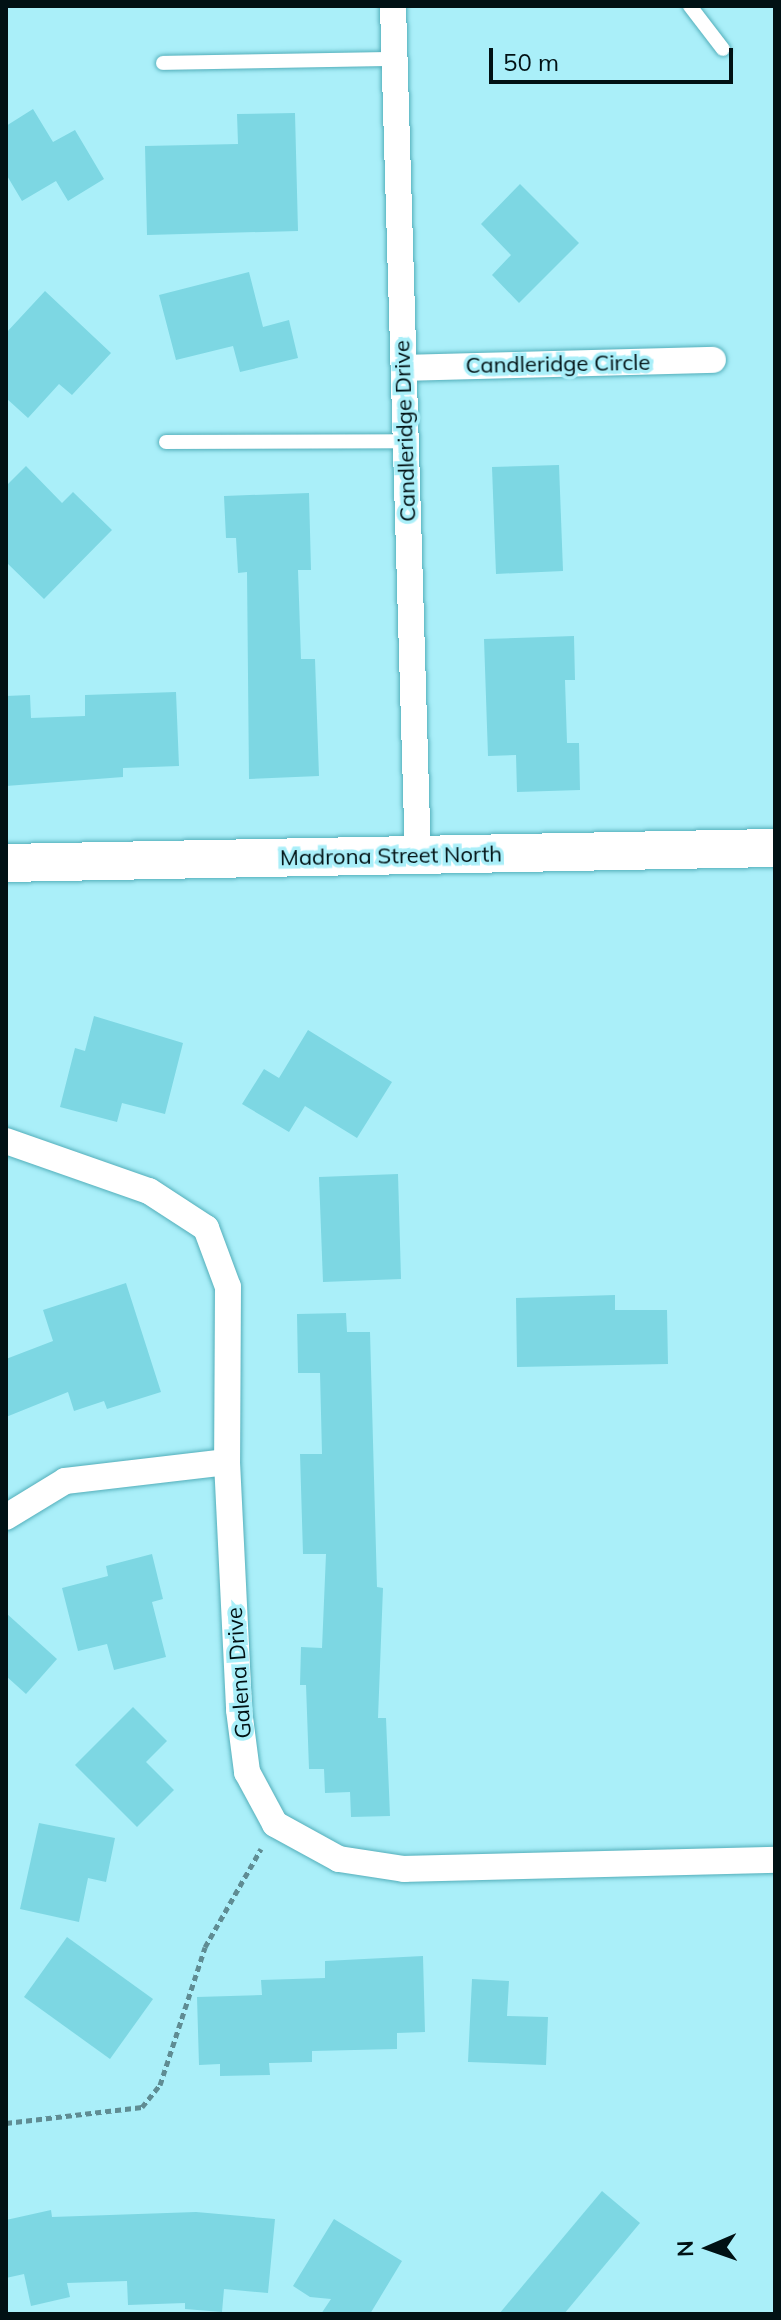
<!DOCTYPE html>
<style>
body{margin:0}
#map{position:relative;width:781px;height:2320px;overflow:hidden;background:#aaeff9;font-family:Mulish,sans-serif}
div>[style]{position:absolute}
.building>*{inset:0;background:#7dd7e3}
.path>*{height:5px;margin-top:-2.5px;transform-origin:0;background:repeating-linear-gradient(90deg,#5f8c93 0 6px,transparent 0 10px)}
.roads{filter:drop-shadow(0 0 2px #53aeba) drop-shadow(0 0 2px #53aeba)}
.lane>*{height:14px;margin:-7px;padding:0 7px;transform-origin:7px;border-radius:7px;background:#fff}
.street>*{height:26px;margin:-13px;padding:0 13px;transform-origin:13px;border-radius:13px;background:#fff}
.secondary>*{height:38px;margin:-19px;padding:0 19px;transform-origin:19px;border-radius:19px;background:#fff}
span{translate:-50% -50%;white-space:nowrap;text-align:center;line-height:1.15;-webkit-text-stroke:7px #aaeff9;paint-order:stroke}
.street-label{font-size:22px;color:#011114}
.frame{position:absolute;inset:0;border:8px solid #011114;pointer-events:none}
.north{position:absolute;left:669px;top:2208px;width:80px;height:80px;-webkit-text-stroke:6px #aaeff9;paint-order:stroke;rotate:268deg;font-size:22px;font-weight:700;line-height:32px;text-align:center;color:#011114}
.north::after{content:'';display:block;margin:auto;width:28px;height:36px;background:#011114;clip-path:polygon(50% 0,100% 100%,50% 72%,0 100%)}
.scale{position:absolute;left:489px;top:48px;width:244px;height:36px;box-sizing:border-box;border:4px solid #011114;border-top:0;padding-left:10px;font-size:24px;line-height:28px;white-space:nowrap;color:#011114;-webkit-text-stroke:6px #aaeff9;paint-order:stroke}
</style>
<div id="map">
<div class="building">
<i style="clip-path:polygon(33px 109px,53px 142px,75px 130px,104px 179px,68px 201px,56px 181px,22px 201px,6px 174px,6px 126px)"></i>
<i style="clip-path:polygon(295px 113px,298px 231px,147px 235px,145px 146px,238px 144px,237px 114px)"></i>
<i style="clip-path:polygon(520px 184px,579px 243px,519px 303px,492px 275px,511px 255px,481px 224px)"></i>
<i style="clip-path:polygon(249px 272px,263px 327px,289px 320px,298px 358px,240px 372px,233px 346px,176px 360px,159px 295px)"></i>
<i style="clip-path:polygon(45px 291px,111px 353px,72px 395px,59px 384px,28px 418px,6px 398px,6px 333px)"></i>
<i style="clip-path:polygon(559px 465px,563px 571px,496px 574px,492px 467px)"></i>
<i style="clip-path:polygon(26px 466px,62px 503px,73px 492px,112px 530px,44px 599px,6px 562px,6px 486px)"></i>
<i style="clip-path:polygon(309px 493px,311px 570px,298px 570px,301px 659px,315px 659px,319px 776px,249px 779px,247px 572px,238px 573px,236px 538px,226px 538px,224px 496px)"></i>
<i style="clip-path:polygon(574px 636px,575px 680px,565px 680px,567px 743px,579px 743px,580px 790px,517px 792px,516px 755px,488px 756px,484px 639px)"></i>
<i style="clip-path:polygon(176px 692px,179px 766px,123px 768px,123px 777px,6px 786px,6px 696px,30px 695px,31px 718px,85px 716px,85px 695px)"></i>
<i style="clip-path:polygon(94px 1016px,183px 1043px,165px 1114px,122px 1103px,117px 1122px,60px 1107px,75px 1048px,85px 1051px)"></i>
<i style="clip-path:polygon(308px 1030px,392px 1082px,357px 1138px,305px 1106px,289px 1132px,242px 1104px,264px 1069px,279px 1078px)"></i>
<i style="clip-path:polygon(398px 1174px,401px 1279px,323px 1282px,319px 1177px)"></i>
<i style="clip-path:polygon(126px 1283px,161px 1392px,107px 1409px,104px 1401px,74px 1411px,68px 1392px,6px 1417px,6px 1359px,53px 1341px,43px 1310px)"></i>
<i style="clip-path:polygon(615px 1295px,615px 1310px,667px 1310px,668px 1364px,517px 1367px,516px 1298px)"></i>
<i style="clip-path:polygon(346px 1313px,347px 1332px,370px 1332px,377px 1587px,383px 1588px,378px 1718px,386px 1718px,390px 1816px,351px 1817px,350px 1792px,325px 1793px,324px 1769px,309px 1769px,306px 1685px,300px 1685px,301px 1647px,322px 1648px,326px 1554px,303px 1554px,300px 1454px,322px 1454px,320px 1373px,298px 1373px,297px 1314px)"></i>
<i style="clip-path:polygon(152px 1554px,163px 1599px,152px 1602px,166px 1657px,114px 1670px,107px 1644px,78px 1651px,62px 1588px,108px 1576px,106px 1566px)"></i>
<i style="clip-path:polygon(6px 1613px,57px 1659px,26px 1694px,6px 1676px)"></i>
<i style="clip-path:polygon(133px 1707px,167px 1741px,146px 1762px,174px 1790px,137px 1827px,75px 1765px)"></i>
<i style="clip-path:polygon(39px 1823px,115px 1838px,106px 1882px,88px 1878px,79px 1922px,20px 1909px)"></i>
<i style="clip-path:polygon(67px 1937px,153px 1999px,110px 2059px,24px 1997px)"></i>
<i style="clip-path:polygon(423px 1956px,425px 2032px,397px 2033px,397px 2049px,312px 2051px,312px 2062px,269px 2063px,270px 2075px,220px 2076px,220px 2064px,199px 2065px,197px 1997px,262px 1995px,261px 1980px,325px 1978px,325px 1961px)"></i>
<i style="clip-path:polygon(472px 1979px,509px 1981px,507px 2016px,548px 2017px,546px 2065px,468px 2062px)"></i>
<i style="clip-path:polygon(602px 2191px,640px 2223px,564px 2314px,499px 2314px)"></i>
<i style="clip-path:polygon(51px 2210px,52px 2217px,196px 2212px,275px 2219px,268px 2293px,224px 2289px,222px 2312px,185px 2309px,185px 2303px,128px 2305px,127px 2281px,67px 2283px,70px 2297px,31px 2306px,24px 2274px,6px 2278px,6px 2220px)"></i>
<i style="clip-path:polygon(334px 2219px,402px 2261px,370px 2314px,321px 2314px,331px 2299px,310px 2297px,293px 2286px)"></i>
</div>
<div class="path">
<i style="left:6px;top:2123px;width:137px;rotate:-6.7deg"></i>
<i style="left:142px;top:2107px;width:28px;rotate:-51deg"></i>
<i style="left:160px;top:2085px;width:145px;rotate:-71.9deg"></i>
<i style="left:205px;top:1947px;width:113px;rotate:-60.3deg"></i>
</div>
<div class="roads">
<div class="lane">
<i style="left:690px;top:6px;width:54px;rotate:52.5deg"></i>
<i style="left:163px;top:63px;width:232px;rotate:-1deg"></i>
<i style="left:166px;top:442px;width:240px;rotate:-0.2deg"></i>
</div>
<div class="street">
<i style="left:393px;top:6px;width:850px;rotate:88.32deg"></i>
<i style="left:404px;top:368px;width:309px;rotate:-1.5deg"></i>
<i style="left:6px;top:1141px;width:151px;rotate:19.3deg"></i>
<i style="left:149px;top:1191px;width:68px;rotate:33deg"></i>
<i style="left:206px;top:1228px;width:63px;rotate:69.6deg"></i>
<i style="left:228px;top:1287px;width:175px;rotate:90.3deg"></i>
<i style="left:227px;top:1462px;width:248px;rotate:87.2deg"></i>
<i style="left:239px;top:1710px;width:63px;rotate:82.6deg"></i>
<i style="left:247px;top:1772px;width:59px;rotate:61.7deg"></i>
<i style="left:275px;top:1824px;width:73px;rotate:28.7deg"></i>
<i style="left:339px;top:1859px;width:66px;rotate:8.7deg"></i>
<i style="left:404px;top:1869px;width:371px;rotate:-1.4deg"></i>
<i style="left:6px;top:1517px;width:69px;rotate:-31.4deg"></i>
<i style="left:65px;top:1481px;width:163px;rotate:-6.7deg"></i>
</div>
<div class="secondary">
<i style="left:6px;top:863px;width:769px;rotate:-1.12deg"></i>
</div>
</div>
<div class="street-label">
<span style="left:558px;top:364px;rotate:-1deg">Candleridge Circle</span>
<span style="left:405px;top:431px;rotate:-92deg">Candleridge Drive</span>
<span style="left:391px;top:856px;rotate:-1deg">Madrona Street North</span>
<span style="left:239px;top:1673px;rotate:-94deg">Galena Drive</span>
</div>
<div class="frame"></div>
<div class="north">N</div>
<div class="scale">50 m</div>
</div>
